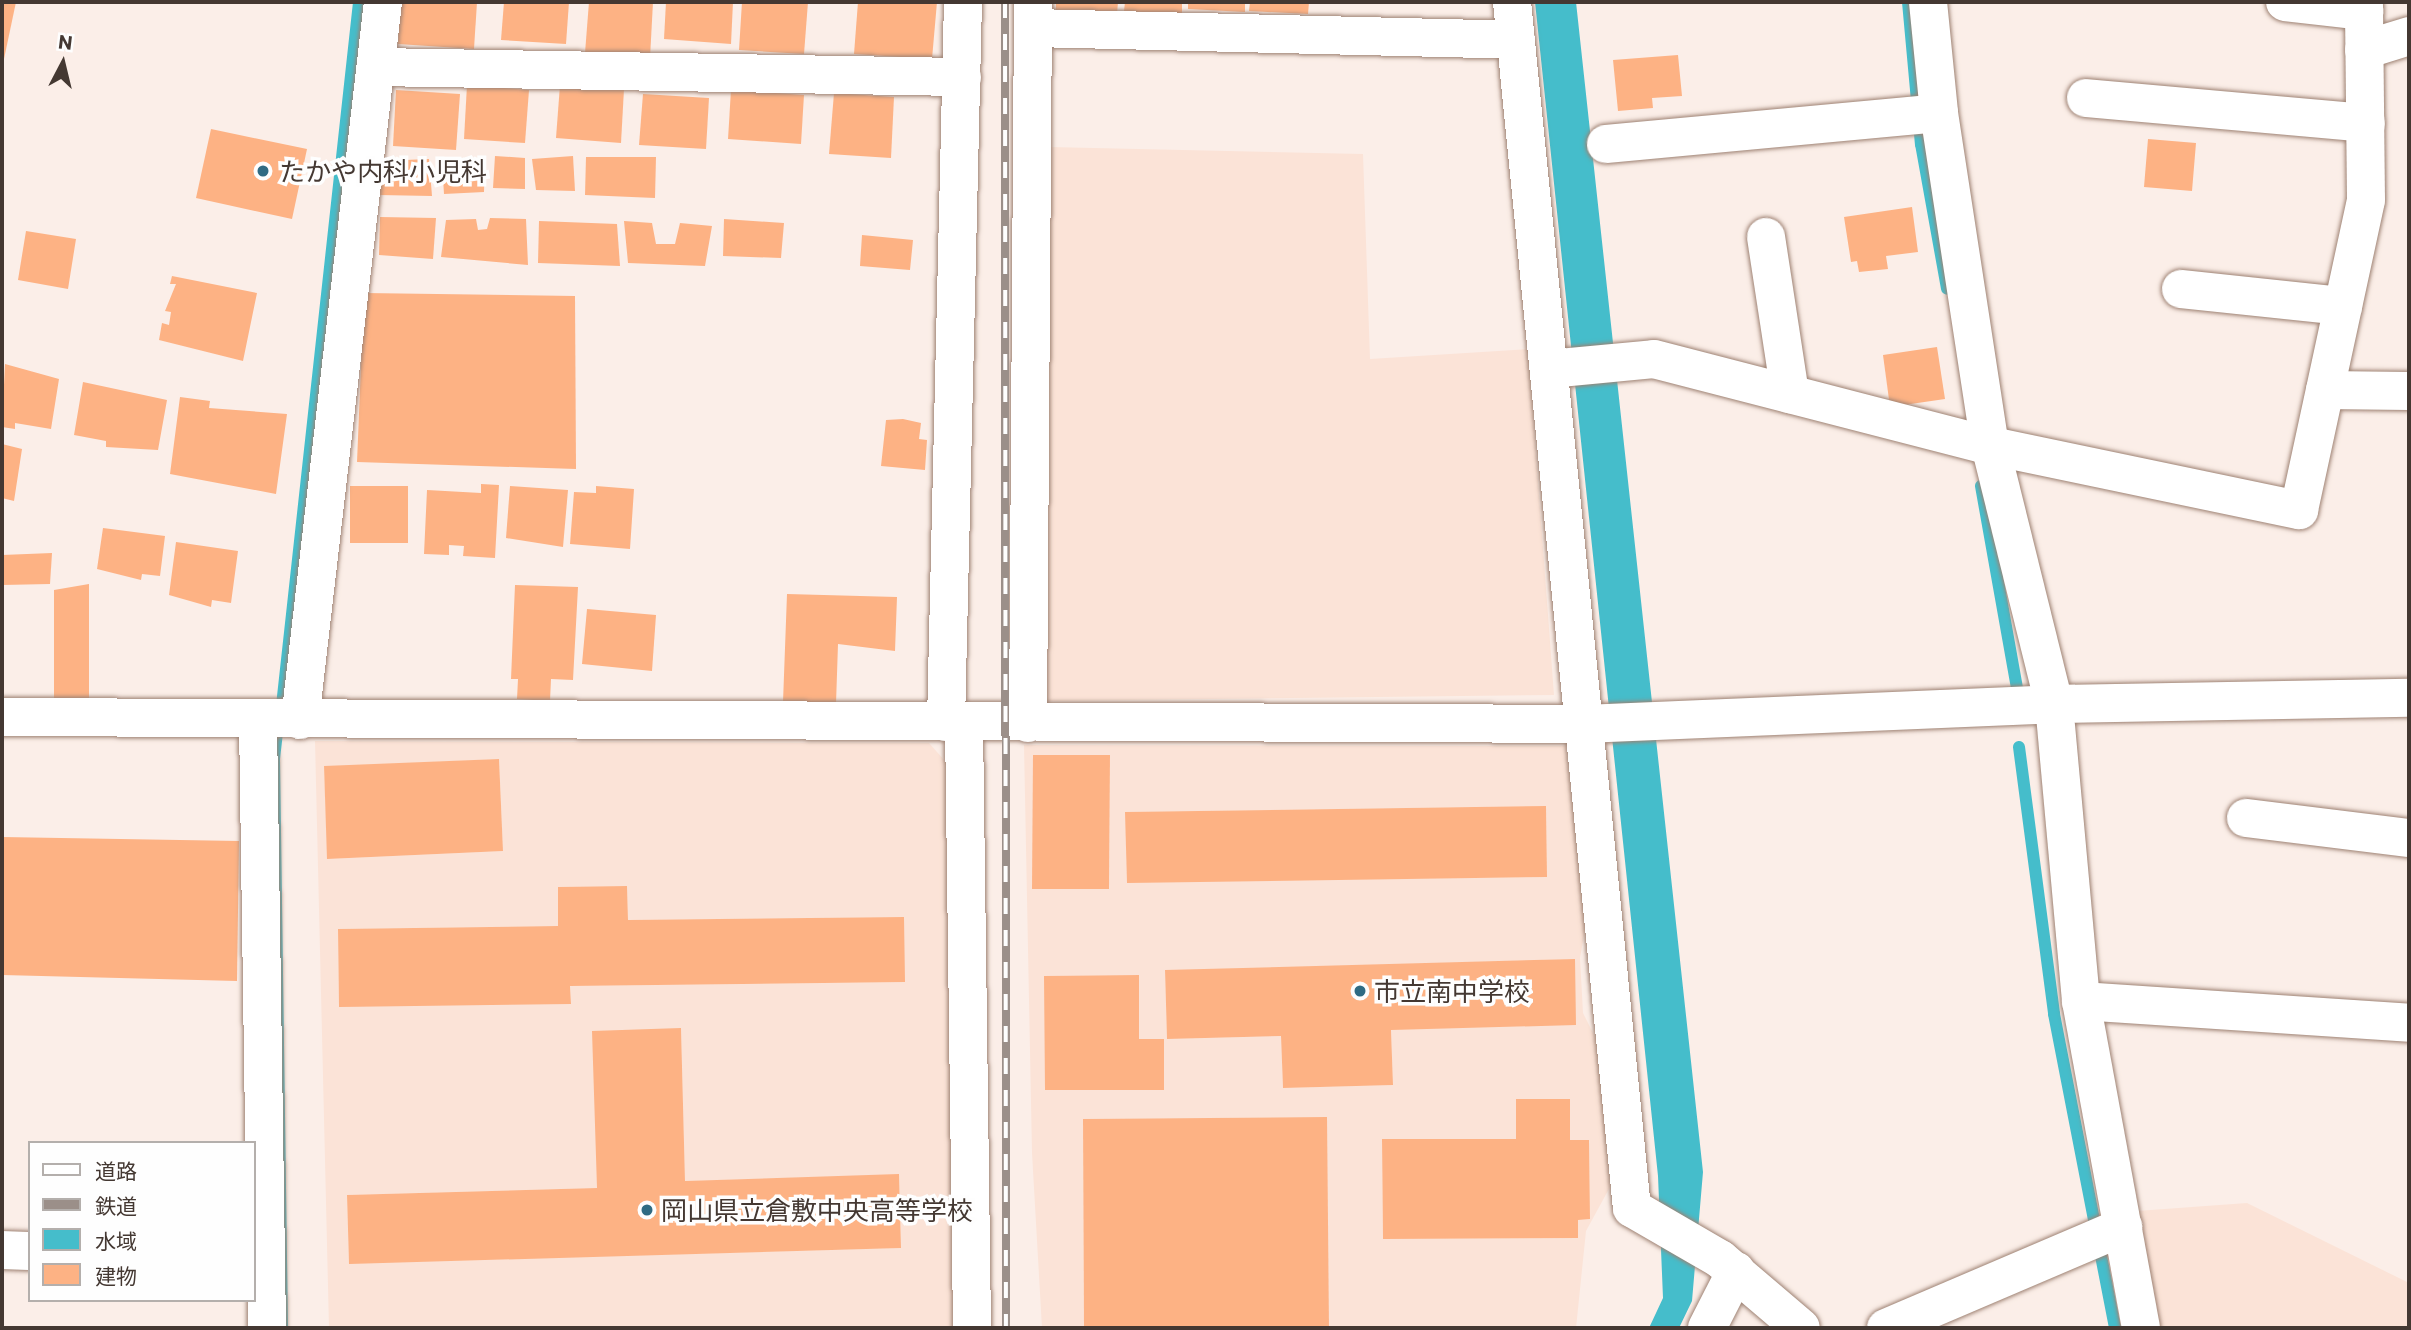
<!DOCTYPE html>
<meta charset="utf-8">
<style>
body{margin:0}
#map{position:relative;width:2411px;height:1330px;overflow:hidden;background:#fbeee8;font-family:Commissioner,"Noto Sans JP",sans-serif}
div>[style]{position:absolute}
.built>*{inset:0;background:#fbe3d7}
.water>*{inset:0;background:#45bdcb}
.stream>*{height:12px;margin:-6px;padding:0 6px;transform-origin:6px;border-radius:6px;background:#45bdcb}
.building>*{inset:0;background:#fdb284}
.roads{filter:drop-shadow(0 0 2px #9e8273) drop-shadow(0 0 2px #9e8273)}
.minor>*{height:38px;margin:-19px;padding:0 19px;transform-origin:19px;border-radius:19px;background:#fff}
.rail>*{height:8px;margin-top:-4px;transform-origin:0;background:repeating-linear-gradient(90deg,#fefefe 0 16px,#9b8f89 0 32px);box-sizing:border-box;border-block:2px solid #9b8f89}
.dots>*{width:19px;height:19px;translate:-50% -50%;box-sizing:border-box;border:4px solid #fefefe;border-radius:50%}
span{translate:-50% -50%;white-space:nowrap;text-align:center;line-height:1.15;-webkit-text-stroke:7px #fefefe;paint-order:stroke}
.poi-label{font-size:26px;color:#443832}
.left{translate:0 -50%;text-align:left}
.frame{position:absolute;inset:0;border:4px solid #443832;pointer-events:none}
.legend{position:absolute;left:28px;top:1141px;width:228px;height:161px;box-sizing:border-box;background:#fefefe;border:2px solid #b4afac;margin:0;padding:9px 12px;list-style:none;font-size:21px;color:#443832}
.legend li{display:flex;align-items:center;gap:14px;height:35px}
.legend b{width:35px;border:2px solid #b4afac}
.north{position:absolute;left:28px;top:28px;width:70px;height:70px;-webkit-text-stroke:5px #fefefe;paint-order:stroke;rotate:7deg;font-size:19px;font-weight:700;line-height:28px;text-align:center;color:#443832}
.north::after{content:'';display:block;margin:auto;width:24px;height:32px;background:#443832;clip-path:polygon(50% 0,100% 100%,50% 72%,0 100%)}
</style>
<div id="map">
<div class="built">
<i style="clip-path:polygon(1049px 147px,1363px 154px,1370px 359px,1528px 349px,1554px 695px,1047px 701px)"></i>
<i style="clip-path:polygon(evenodd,315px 741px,929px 743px,953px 770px,961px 1328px,329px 1328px,315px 741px,499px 759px,503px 851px,328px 859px,324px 767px,499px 759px,315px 741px,627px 886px,628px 920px,903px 917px,904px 982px,570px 986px,571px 1003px,339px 1006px,338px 929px,558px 926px,558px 887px,627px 886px,315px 741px,681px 1028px,685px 1181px,899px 1175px,901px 1248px,349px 1263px,347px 1195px,597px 1188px,681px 1028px)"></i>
<i style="clip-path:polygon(evenodd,1024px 745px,1566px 746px,1586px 924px,1580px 958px,1583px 1013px,1600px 1047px,1610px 1187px,1586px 1231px,1576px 1328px,1329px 1328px,1326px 1117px,1083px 1119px,1084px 1328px,1042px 1328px,1032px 1153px,1024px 745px,1110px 755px,1109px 889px,1032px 889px,1110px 755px,1024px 745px,1546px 806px,1547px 877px,1127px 882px,1126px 812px,1546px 806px,1024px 745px,1574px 959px,1391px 1030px,1393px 1085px,1283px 1088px,1281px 1036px,1167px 1039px,1165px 971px,1574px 959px,1024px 745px,1138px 975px,1139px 1039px,1164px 1039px,1164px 1090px,1045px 1090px,1045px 976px,1138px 975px,1024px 745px,1516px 1099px,1570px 1099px,1570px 1140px,1589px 1140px,1590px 1219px,1578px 1220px,1578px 1238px,1383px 1239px,1382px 1139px,1516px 1139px,1516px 1099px)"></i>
<i style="clip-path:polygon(2247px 1203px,2409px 1283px,2409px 1328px,2150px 1328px,2137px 1211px)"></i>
</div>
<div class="water">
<i style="clip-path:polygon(353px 2px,366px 2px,280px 759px,288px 1328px,280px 1328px,270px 760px)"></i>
<i style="clip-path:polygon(1535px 2px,1576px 2px,1703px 1172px,1692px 1301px,1679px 1328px,1649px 1328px,1663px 1298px,1658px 1176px)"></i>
</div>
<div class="stream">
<i style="left:1908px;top:2px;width:143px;rotate:84.8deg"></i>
<i style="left:1921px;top:144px;width:147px;rotate:79.8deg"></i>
<i style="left:1981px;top:486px;width:216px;rotate:79.9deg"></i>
<i style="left:2019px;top:747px;width:269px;rotate:82.5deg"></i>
<i style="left:2054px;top:1014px;width:320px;rotate:79deg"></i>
</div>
<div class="building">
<i style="clip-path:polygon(2px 2px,16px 2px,4px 59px,2px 58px)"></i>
<i style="clip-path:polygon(400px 2px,477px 2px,474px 49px,398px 44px)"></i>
<i style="clip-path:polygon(504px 2px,569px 2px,566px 44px,501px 40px)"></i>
<i style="clip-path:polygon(589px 2px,653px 2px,650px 58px,585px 53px)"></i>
<i style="clip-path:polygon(666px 2px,733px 2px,731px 44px,664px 39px)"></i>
<i style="clip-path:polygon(742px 2px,808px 2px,804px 54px,739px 50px)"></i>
<i style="clip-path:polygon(858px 2px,937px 2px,932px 59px,854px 54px)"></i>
<i style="clip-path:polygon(1056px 2px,1118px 2px,1117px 14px,1056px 11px)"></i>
<i style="clip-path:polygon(1125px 2px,1182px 2px,1182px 14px,1124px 11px)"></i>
<i style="clip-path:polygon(1188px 2px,1245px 2px,1245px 12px,1188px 9px)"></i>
<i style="clip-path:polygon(1250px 2px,1309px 2px,1308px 14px,1249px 11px)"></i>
<i style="clip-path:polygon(1678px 55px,1682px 96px,1652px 98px,1653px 108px,1618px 111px,1613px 60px)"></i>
<i style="clip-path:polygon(467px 85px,529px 90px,525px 143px,464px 139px)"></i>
<i style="clip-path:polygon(560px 85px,624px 89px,621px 143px,556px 138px)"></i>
<i style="clip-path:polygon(396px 90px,460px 94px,456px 150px,393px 146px)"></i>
<i style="clip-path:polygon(731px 90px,804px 95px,801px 144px,728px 139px)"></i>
<i style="clip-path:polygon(834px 93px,894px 97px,891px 158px,829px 154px)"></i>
<i style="clip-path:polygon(643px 94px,709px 98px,706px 149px,639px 145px)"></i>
<i style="clip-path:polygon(211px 129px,307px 149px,292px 219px,196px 198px)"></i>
<i style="clip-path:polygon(2148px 139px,2196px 143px,2192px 191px,2144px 187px)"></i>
<i style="clip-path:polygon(495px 156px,525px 158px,525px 189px,493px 188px)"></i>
<i style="clip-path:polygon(573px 156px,575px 191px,536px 190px,532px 159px)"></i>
<i style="clip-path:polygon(586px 157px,656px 157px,655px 198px,585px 195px)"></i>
<i style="clip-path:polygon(485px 158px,484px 192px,444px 194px,442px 161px)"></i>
<i style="clip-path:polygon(429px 159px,432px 196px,379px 195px,381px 161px)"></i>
<i style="clip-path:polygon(1912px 207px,1918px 252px,1886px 256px,1888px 269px,1859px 272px,1857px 261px,1851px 262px,1844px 217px)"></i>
<i style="clip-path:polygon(380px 217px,436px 218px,433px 259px,379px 255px)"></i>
<i style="clip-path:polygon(490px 218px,526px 219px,528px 265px,441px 257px,446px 220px,476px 219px,478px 230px,487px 229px)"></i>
<i style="clip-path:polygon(724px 219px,784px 223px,781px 258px,723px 256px)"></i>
<i style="clip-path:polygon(539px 221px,617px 224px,620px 266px,538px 263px)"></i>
<i style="clip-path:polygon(624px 221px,652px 223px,656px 244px,675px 244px,680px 223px,712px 226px,705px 266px,628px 263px)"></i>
<i style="clip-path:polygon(26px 231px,76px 239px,68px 289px,18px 280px)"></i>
<i style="clip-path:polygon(862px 235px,913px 240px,910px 270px,860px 266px)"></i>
<i style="clip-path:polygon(172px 276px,257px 293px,243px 361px,159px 340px,162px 323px,169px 325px,171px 312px,165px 311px,176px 284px,170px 284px)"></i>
<i style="clip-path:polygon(364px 293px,575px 296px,576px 469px,357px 462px)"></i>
<i style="clip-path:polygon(1937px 347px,1945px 399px,1890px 407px,1883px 355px)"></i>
<i style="clip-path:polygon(5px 364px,59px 379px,51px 429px,15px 423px,15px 429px,2px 427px)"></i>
<i style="clip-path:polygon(83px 382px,167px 400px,158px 450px,106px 447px,106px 441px,74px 435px)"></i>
<i style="clip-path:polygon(180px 397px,210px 401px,209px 408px,287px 414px,276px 494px,170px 474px)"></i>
<i style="clip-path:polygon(903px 419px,921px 423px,919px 439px,927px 440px,925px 470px,881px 466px,886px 420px)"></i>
<i style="clip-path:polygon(2px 444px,22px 449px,14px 501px,2px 498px)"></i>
<i style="clip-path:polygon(481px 484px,499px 485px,495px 558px,463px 556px,464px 546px,449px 545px,449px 555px,424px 554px,427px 490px,481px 493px)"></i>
<i style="clip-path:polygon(350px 486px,408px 486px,408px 543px,350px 543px)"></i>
<i style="clip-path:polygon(510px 486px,568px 490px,563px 547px,506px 538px)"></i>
<i style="clip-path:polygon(596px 486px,634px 489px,630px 549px,570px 544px,574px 492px,596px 493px)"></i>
<i style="clip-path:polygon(103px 528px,165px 536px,160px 576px,142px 574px,141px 580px,97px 569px)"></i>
<i style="clip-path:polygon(176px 542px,238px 551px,231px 603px,212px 600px,211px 607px,169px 595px)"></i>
<i style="clip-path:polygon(52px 553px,50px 584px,2px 585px,2px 555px)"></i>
<i style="clip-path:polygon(89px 584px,89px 700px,54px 698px,54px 590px)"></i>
<i style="clip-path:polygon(515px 585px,578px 587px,573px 680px,551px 679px,550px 701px,517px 699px,518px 679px,511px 679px)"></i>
<i style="clip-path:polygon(787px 594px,897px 597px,895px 651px,838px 644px,836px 704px,783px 702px)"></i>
<i style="clip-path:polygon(587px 609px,656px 615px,652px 671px,582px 664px)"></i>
<i style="clip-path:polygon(1033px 755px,1110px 755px,1109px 889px,1032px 889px)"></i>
<i style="clip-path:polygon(499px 759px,503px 851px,327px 859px,324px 766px)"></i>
<i style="clip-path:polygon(1546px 806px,1547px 877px,1127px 883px,1125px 812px)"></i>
<i style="clip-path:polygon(2px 837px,239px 841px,237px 981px,2px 975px)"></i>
<i style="clip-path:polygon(627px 886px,628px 920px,904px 917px,905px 982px,570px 986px,571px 1004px,339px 1007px,338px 929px,558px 926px,558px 887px)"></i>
<i style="clip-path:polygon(1575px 959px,1576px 1025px,1391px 1030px,1393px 1085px,1283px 1088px,1281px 1036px,1167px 1039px,1165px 970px)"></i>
<i style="clip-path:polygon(1139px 975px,1139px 1039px,1164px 1039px,1164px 1090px,1045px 1090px,1044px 976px)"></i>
<i style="clip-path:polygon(681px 1028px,685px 1181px,899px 1174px,901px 1248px,349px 1264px,347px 1195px,597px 1188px,592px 1031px)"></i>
<i style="clip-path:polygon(1516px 1099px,1570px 1099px,1570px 1140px,1589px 1140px,1590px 1219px,1578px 1220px,1578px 1238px,1383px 1239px,1382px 1139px,1516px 1139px)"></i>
<i style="clip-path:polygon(1327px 1117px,1329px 1328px,1084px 1328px,1083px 1119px)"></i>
</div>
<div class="roads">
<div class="minor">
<i style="left:1512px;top:2px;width:1212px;rotate:84.32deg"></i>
<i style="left:1632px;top:1208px;width:102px;rotate:30.1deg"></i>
<i style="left:1720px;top:1259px;width:106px;rotate:40.4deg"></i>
<i style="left:1928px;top:2px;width:112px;rotate:84.3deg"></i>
<i style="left:1939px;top:113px;width:336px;rotate:81.3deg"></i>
<i style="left:1990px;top:445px;width:267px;rotate:76.1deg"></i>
<i style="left:2054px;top:704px;width:298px;rotate:84.8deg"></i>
<i style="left:2081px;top:1001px;width:332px;rotate:79.6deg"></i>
<i style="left:2285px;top:2px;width:80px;rotate:6.5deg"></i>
<i style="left:1033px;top:28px;width:483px;rotate:1.4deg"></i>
<i style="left:2364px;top:50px;width:47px;rotate:-17.3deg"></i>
<i style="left:376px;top:67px;width:586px;rotate:0.98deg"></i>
<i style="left:2086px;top:98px;width:281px;rotate:5.1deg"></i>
<i style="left:1606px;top:144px;width:334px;rotate:-5.3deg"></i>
<i style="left:1766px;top:237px;width:159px;rotate:81.3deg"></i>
<i style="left:2181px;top:289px;width:163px;rotate:6deg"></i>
<i style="left:1549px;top:369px;width:105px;rotate:-5.4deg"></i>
<i style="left:1654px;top:359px;width:344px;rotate:14.5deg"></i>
<i style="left:1987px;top:445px;width:319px;rotate:11.8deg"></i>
<i style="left:2299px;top:510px;width:317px;rotate:-77.8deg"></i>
<i style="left:2366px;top:200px;width:198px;rotate:-90.6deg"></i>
<i style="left:2325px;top:390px;width:84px;rotate:0.7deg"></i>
<i style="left:2px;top:717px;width:1582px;rotate:0.25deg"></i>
<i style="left:1584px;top:724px;width:470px;rotate:-2.4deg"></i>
<i style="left:2054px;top:704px;width:355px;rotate:-1deg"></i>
<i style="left:300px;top:720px;width:723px;rotate:-83.41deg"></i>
<i style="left:258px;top:721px;width:607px;rotate:89.15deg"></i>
<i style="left:946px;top:722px;width:720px;rotate:-88.65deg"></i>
<i style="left:964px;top:723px;width:605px;rotate:89.24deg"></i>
<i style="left:1028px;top:723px;width:721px;rotate:-89.6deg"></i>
<i style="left:2246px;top:818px;width:164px;rotate:7deg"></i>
<i style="left:2081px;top:1001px;width:329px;rotate:3.8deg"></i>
<i style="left:2px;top:1250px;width:28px;rotate:2deg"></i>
<i style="left:1707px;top:1328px;width:64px;rotate:-63deg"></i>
<i style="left:1886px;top:1328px;width:258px;rotate:-23.1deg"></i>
</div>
</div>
<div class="rail">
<i style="left:1005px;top:2px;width:1326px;rotate:89.96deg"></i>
</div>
<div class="dots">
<i style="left:263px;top:171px;background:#306b83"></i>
<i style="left:1360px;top:991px;background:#306b83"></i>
<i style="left:647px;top:1210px;background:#306b83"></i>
</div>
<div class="poi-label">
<span class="left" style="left:279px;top:171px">たかや内科小児科</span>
<span class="left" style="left:1374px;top:991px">市立南中学校</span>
<span class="left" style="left:661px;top:1210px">岡山県立倉敷中央高等学校</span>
</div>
<div class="frame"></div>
<ul class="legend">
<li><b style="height:9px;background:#fff"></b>道路</li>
<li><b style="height:9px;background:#9b8f89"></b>鉄道</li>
<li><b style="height:19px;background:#45bdcb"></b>水域</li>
<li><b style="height:19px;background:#fdb284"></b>建物</li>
</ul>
<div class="north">N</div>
</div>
